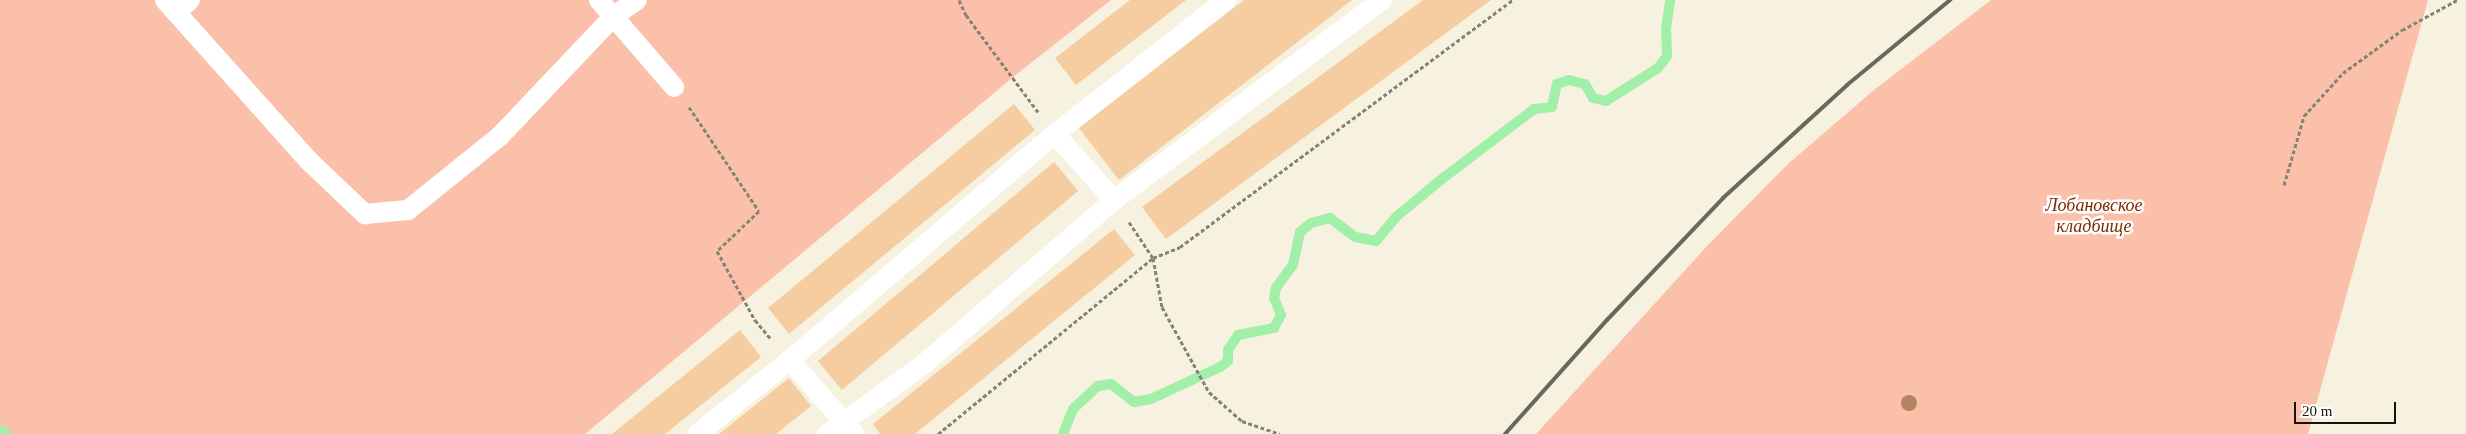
<!DOCTYPE html>
<meta charset="utf-8">
<style>
body{margin:0}
#map{position:relative;width:2466px;height:434px;overflow:hidden;background:#f7f2df;font-family:Georgia,serif}
div>[style]{position:absolute}
.green>*{inset:0;background:#fac0aa}
.stream>*{height:10px;margin:-5px;padding:0 5px;transform-origin:5px;border-radius:5px;background:#a2efa9}
.building>*{inset:0;background:#f6cca1}
.path>*{height:3px;margin-top:-1.5px;transform-origin:0;background:repeating-linear-gradient(90deg,#868376 0 4px,transparent 0 6.5px)}
.service>*{height:20px;margin:-10px;padding:0 10px;transform-origin:10px;border-radius:10px;background:#fff}
.rail>*{height:4px;margin:-2px;padding:0 2px;transform-origin:2px;border-radius:2px;background:#6a685c}
.trees>*{width:16px;height:16px;margin:-8px;border-radius:50%;background:#b38464}
span{translate:-50% -50%;white-space:nowrap;text-align:center;line-height:1.15;-webkit-text-stroke:5px #fff;paint-order:stroke}
.park-label{font-size:18px;color:#7b2a00;font-style:italic}
.scale{position:absolute;left:2294px;top:402px;width:102px;height:22px;box-sizing:border-box;border:2px solid #14130c;border-top:0;padding-left:6px;font-size:15px;line-height:18px;white-space:nowrap;color:#14130c;-webkit-text-stroke:4px #fff;paint-order:stroke}
</style>
<div id="map">
<div class="green">
<i style="clip-path:polygon(0 0,1111px 0,1012px 78px,585px 434px,0 434px)"></i>
<i style="clip-path:polygon(1991px 0,2428px 0,2308px 434px,1536px 434px,1708px 245px,1789px 163px,1874px 90px)"></i>
</div>
<div class="stream">
<i style="left:0;top:430px;width:8px;rotate:30deg"></i>
<i style="left:1063px;top:434px;width:27px;rotate:-68deg"></i>
<i style="left:1073px;top:409px;width:34px;rotate:-43deg"></i>
<i style="left:1098px;top:386px;width:13px;rotate:-9deg"></i>
<i style="left:1111px;top:384px;width:29px;rotate:38deg"></i>
<i style="left:1134px;top:402px;width:17px;rotate:-10deg"></i>
<i style="left:1151px;top:399px;width:76px;rotate:-24.9deg"></i>
<i style="left:1220px;top:367px;width:10px;rotate:-37deg"></i>
<i style="left:1228px;top:361px;width:11px;rotate:-90deg"></i>
<i style="left:1228px;top:350px;width:18px;rotate:-56deg"></i>
<i style="left:1238px;top:335px;width:37px;rotate:-11deg"></i>
<i style="left:1274px;top:328px;width:15px;rotate:-62deg"></i>
<i style="left:1281px;top:315px;width:18px;rotate:-112deg"></i>
<i style="left:1274px;top:298px;width:10px;rotate:-79deg"></i>
<i style="left:1276px;top:288px;width:29px;rotate:-54deg"></i>
<i style="left:1293px;top:265px;width:34px;rotate:-78deg"></i>
<i style="left:1300px;top:232px;width:14px;rotate:-39deg"></i>
<i style="left:1311px;top:223px;width:20px;rotate:-15deg"></i>
<i style="left:1330px;top:218px;width:31px;rotate:37deg"></i>
<i style="left:1355px;top:237px;width:21px;rotate:11deg"></i>
<i style="left:1376px;top:241px;width:31px;rotate:-50deg"></i>
<i style="left:1396px;top:217px;width:55px;rotate:-39.8deg"></i>
<i style="left:1438px;top:182px;width:121px;rotate:-37.2deg"></i>
<i style="left:1534px;top:109px;width:18px;rotate:-6deg"></i>
<i style="left:1552px;top:107px;width:24px;rotate:-78deg"></i>
<i style="left:1557px;top:84px;width:13px;rotate:-18deg"></i>
<i style="left:1569px;top:80px;width:16px;rotate:14deg"></i>
<i style="left:1585px;top:84px;width:16px;rotate:60deg"></i>
<i style="left:1593px;top:98px;width:13px;rotate:13deg"></i>
<i style="left:1606px;top:101px;width:62px;rotate:-32.4deg"></i>
<i style="left:1658px;top:68px;width:15px;rotate:-53deg"></i>
<i style="left:1667px;top:56px;width:27px;rotate:-92deg"></i>
<i style="left:1666px;top:29px;width:29px;rotate:-82deg"></i>
</div>
<div class="building">
<i style="clip-path:polygon(1130px 0,1186px 0,1076px 85px,1055px 58px)"></i>
<i style="clip-path:polygon(1244px 0,1352px 0,1119px 180px,1079px 128px)"></i>
<i style="clip-path:polygon(1423px 0,1491px 0,1166px 239px,1142px 207px)"></i>
<i style="clip-path:polygon(1014px 104px,1035px 130px,789px 334px,768px 308px)"></i>
<i style="clip-path:polygon(1054px 162px,1078px 191px,842px 390px,818px 361px)"></i>
<i style="clip-path:polygon(1114px 229px,1135px 255px,915px 434px,880px 434px,873px 424px)"></i>
<i style="clip-path:polygon(740px 330px,761px 357px,665px 434px,612px 434px)"></i>
<i style="clip-path:polygon(789px 378px,811px 406px,776px 434px,719px 434px)"></i>
</div>
<div class="path">
<i style="left:959px;top:0;width:17px;rotate:65deg"></i>
<i style="left:966px;top:15px;width:121px;rotate:53.4deg"></i>
<i style="left:689px;top:107px;width:125px;rotate:56.1deg"></i>
<i style="left:759px;top:211px;width:58px;rotate:136.4deg"></i>
<i style="left:717px;top:251px;width:79px;rotate:61.2deg"></i>
<i style="left:755px;top:320px;width:25px;rotate:50deg"></i>
<i style="left:2284px;top:185px;width:72px;rotate:-73.8deg"></i>
<i style="left:2304px;top:116px;width:58px;rotate:-47.8deg"></i>
<i style="left:2343px;top:73px;width:73px;rotate:-36.1deg"></i>
<i style="left:2402px;top:30px;width:63px;rotate:-28.6deg"></i>
<i style="left:1129px;top:222px;width:43px;rotate:56.3deg"></i>
<i style="left:1153px;top:258px;width:50px;rotate:79.6deg"></i>
<i style="left:1162px;top:307px;width:97px;rotate:61.1deg"></i>
<i style="left:1209px;top:392px;width:44px;rotate:41.3deg"></i>
<i style="left:1242px;top:421px;width:40px;rotate:18.9deg"></i>
<i style="left:938px;top:434px;width:278px;rotate:-39.3deg"></i>
<i style="left:1153px;top:258px;width:29px;rotate:-22deg"></i>
<i style="left:1180px;top:247px;width:415px;rotate:-36.6deg"></i>
</div>
<div class="service">
<i style="left:165px;top:0;width:215px;rotate:48.2deg"></i>
<i style="left:308px;top:160px;width:79px;rotate:43.5deg"></i>
<i style="left:365px;top:214px;width:43px;rotate:-5.3deg"></i>
<i style="left:408px;top:210px;width:118px;rotate:-38.8deg"></i>
<i style="left:500px;top:136px;width:166px;rotate:-46.5deg"></i>
<i style="left:614px;top:16px;width:28px;rotate:-35deg"></i>
<i style="left:599px;top:0;width:115px;rotate:49.2deg"></i>
<i style="left:176px;top:13px;width:19px;rotate:-43deg"></i>
<i style="left:1055px;top:134px;width:89px;rotate:48.2deg"></i>
<i style="left:790px;top:360px;width:98px;rotate:49.1deg"></i>
<i style="left:697px;top:434px;width:119px;rotate:-38.5deg"></i>
<i style="left:790px;top:360px;width:348px;rotate:-40.5deg"></i>
<i style="left:1055px;top:134px;width:217px;rotate:-38.1deg"></i>
<i style="left:827px;top:434px;width:120px;rotate:-35.8deg"></i>
<i style="left:924px;top:364px;width:251px;rotate:-40.8deg"></i>
<i style="left:1114px;top:200px;width:334px;rotate:-36.7deg"></i>
</div>
<div class="rail">
<i style="left:1505px;top:434px;width:153px;rotate:-48.2deg"></i>
<i style="left:1607px;top:320px;width:168px;rotate:-46.4deg"></i>
<i style="left:1723px;top:198px;width:168px;rotate:-42.3deg"></i>
<i style="left:1847px;top:85px;width:134px;rotate:-39.5deg"></i>
</div>
<div class="trees">
<i style="left:1909px;top:403px"></i>
</div>
<div class="park-label">
<span style="left:2094px;top:216px">Лобановское<br>кладбище</span>
</div>
<div class="scale">20 m</div>
</div>
